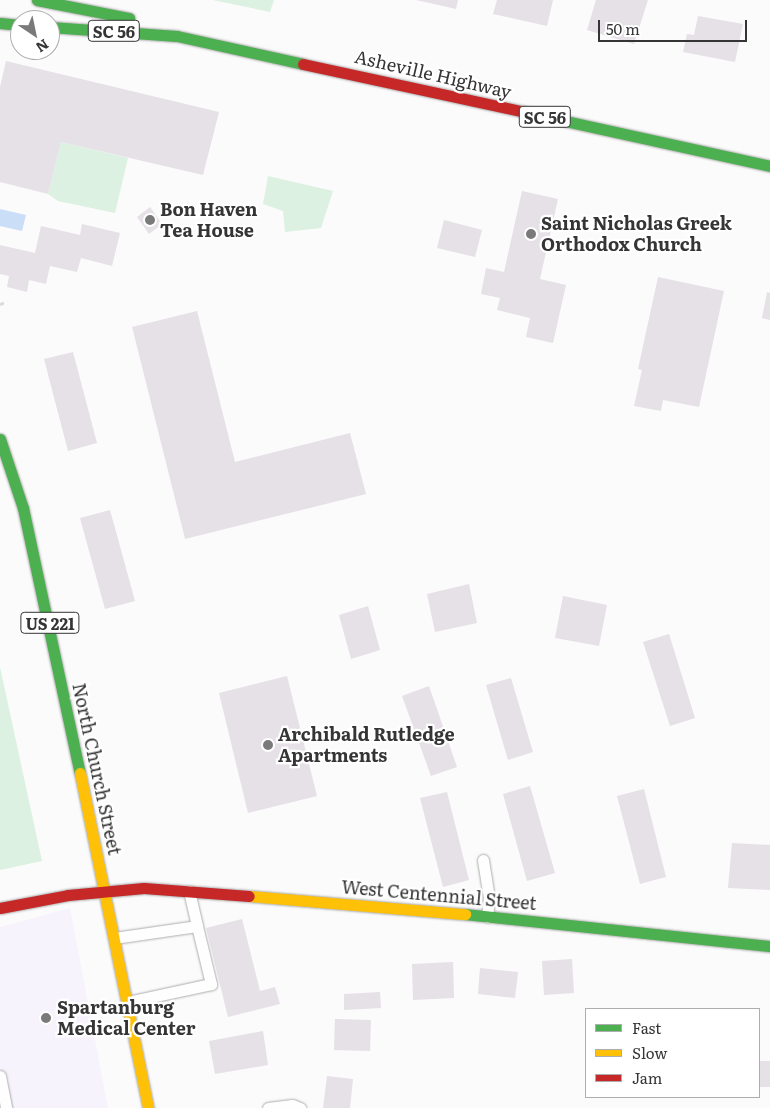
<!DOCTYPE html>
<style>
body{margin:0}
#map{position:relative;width:770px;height:1108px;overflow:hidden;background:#fbfbfb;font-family:Literata,serif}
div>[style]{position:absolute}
.medical>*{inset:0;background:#f7f3fc}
.green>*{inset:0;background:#dcf1e1}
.water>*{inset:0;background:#cbdef8}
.building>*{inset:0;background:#e6e0e7}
.path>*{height:3px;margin-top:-1.5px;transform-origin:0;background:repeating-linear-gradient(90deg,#dbdbdb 0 4px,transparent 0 8px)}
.roads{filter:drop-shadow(0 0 1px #adadad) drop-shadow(0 0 1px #adadad)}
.lane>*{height:11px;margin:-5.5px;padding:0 5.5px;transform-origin:5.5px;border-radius:5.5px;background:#fefefe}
.fast>*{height:11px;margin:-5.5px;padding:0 5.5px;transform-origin:5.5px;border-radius:5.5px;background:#4caf50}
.slow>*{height:11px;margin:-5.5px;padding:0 5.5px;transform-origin:5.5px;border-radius:5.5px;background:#ffc107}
.jam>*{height:11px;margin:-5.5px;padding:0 5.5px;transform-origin:5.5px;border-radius:5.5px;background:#c62828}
.dots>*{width:14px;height:14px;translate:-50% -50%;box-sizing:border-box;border:2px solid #fff;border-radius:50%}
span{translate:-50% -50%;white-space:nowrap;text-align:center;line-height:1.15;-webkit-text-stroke:4.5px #fff;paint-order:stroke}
.shield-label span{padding:1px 4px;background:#fff;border:1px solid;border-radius:4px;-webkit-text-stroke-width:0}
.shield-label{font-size:16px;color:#353536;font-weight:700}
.street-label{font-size:18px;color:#353536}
.poi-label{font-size:18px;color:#353536;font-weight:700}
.left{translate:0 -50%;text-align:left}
.legend{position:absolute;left:585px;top:1008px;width:175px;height:90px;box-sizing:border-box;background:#fff;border:1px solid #aeaeaf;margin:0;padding:6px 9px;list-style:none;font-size:15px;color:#353536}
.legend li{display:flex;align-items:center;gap:10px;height:25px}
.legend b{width:25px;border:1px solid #aeaeaf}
.north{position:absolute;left:10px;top:10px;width:50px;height:50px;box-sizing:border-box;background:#fff;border:1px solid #aeaeaf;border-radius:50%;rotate:146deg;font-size:14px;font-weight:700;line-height:20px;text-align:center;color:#353536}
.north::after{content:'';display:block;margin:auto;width:18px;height:22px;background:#7a7a7b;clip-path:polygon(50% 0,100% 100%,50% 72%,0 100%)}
.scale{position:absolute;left:598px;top:20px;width:149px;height:22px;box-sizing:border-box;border:2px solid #353536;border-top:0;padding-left:6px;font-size:15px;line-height:18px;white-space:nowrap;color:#353536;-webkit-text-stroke:4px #fff;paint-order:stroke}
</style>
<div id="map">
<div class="medical">
<i style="clip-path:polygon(70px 908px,108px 1108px,0 1108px,0 927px)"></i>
</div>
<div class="green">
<i style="clip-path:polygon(213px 0,274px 0,270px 12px)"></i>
<i style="clip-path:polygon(61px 142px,128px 158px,115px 213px,58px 201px,48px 194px)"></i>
<i style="clip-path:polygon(268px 176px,333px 191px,321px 228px,285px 232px,283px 211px,263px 204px)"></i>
<i style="clip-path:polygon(0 667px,42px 861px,0 870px)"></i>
</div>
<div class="water">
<i style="clip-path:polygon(0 209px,26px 215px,22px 231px,0 226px)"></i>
</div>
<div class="building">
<i style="clip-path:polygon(416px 0,458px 0,456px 9px)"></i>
<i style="clip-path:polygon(497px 0,553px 0,547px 26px,493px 14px)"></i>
<i style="clip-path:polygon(596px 0,648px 0,634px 44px,587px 30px)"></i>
<i style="clip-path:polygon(698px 16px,743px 24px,735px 62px,683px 52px,687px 34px,694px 35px)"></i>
<i style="clip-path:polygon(6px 61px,219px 112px,203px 175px,61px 142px,48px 194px,0 182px,0 87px)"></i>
<i style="clip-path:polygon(522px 191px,558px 199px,540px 279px,566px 285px,553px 343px,526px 337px,530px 318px,497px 310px,500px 298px,481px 294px,486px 268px,504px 272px)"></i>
<i style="clip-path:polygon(150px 207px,162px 224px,149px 234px,137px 217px)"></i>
<i style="clip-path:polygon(444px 220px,482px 230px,475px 257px,437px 248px)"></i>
<i style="clip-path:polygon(82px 224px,120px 233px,112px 266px,81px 258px,77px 272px,50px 266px,46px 284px,29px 280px,27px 292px,7px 287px,9px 276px,0 274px,0 245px,35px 253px,41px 226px,80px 235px)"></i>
<i style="clip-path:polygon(658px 277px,724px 291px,699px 407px,663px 400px,661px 411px,634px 406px,642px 370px,638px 369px)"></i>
<i style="clip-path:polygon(767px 292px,770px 293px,770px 320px,762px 318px)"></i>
<i style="clip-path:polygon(197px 311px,235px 462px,350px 433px,366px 494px,185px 539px,132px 327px)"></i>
<i style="clip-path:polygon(73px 352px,97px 443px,68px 451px,44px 359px)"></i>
<i style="clip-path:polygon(110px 510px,135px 601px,105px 609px,80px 518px)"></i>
<i style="clip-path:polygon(469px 584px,477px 623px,435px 632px,427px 594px)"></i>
<i style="clip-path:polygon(563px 596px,607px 605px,599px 646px,555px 638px)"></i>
<i style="clip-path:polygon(368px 606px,380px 650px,351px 659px,339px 615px)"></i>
<i style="clip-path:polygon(669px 634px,695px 718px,670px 726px,643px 642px)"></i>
<i style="clip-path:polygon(287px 676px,317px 796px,248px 813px,219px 693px)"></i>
<i style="clip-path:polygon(511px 678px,533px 752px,508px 760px,486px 685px)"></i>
<i style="clip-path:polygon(429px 686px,457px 767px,431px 776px,402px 696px)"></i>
<i style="clip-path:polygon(530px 786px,555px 873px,527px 881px,503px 794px)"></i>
<i style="clip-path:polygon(644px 789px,666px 877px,640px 884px,617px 796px)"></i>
<i style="clip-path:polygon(447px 792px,469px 880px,443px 887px,420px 798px)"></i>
<i style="clip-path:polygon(732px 843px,770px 845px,770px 890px,728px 888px)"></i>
<i style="clip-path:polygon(242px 919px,260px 991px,275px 987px,280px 1004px,228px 1017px,206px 928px)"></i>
<i style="clip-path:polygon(572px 959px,574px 993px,544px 995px,542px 961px)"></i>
<i style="clip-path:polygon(453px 962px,454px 998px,413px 1000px,412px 964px)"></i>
<i style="clip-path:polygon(480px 968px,518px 972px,515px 998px,478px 994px)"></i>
<i style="clip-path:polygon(380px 992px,381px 1008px,344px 1010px,344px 994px)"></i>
<i style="clip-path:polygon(335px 1019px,371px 1020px,370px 1051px,334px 1050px)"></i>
<i style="clip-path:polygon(263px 1031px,268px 1065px,215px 1074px,209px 1041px)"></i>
<i style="clip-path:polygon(759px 1061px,770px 1061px,770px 1087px,759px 1087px)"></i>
<i style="clip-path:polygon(327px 1076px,353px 1079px,350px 1108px,323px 1108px)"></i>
</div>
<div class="path">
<i style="left:0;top:304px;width:6px;rotate:-18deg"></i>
</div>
<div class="roads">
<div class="lane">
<i style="left:483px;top:860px;width:38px;rotate:81deg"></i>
<i style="left:489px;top:898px;width:19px;rotate:96deg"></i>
<i style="left:189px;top:891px;width:36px;rotate:77deg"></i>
<i style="left:114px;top:938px;width:84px;rotate:-8.2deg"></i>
<i style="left:197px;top:926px;width:60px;rotate:76.4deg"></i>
<i style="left:211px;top:984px;width:86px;rotate:167.9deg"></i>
<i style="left:0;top:1076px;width:33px;rotate:79deg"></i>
<i style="left:268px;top:1108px;width:24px;rotate:-7deg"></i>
<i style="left:292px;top:1105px;width:9px;rotate:21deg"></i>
</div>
<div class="fast">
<i style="left:37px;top:0;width:94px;rotate:11.1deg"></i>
<i style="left:0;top:23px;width:20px;rotate:6deg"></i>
<i style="left:50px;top:27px;width:127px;rotate:4.1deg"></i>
<i style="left:177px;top:36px;width:129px;rotate:12.5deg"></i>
<i style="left:561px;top:120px;width:214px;rotate:12.4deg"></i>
<i style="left:0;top:439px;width:73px;rotate:71.6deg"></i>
<i style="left:23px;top:508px;width:271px;rotate:77.9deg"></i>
<i style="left:465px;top:914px;width:307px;rotate:6deg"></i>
</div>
<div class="slow">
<i style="left:80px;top:773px;width:342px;rotate:78.5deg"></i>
<i style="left:249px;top:896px;width:217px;rotate:4.8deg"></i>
</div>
<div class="jam">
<i style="left:303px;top:64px;width:264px;rotate:12.2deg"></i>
<i style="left:0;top:908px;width:69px;rotate:-10.8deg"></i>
<i style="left:68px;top:895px;width:76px;rotate:-5.3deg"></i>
<i style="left:144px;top:888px;width:105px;rotate:4.4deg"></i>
</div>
</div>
<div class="dots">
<i style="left:150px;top:220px;background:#7a7a7b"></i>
<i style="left:531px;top:234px;background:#7a7a7b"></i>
<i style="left:268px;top:745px;background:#7a7a7b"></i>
<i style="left:46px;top:1018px;background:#7a7a7b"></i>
</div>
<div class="shield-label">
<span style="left:114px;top:31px">SC 56</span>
<span style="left:545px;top:117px">SC 56</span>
<span style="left:50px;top:623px">US 221</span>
</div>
<div class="street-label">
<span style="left:433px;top:74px;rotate:13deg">Asheville Highway</span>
<span style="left:97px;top:769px;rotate:78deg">North Church Street</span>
<span style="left:439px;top:895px;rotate:5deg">West Centennial Street</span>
</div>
<div class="poi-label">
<span class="left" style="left:160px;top:220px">Bon Haven<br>Tea House</span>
<span class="left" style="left:541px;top:234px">Saint Nicholas Greek<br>Orthodox Church</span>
<span class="left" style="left:278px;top:745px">Archibald Rutledge<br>Apartments</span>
<span class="left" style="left:57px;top:1018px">Spartanburg<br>Medical Center</span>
</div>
<ul class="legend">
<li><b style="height:6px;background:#4caf50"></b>Fast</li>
<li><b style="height:6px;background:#ffc107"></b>Slow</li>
<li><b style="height:6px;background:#c62828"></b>Jam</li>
</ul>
<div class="north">N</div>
<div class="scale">50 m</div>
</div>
